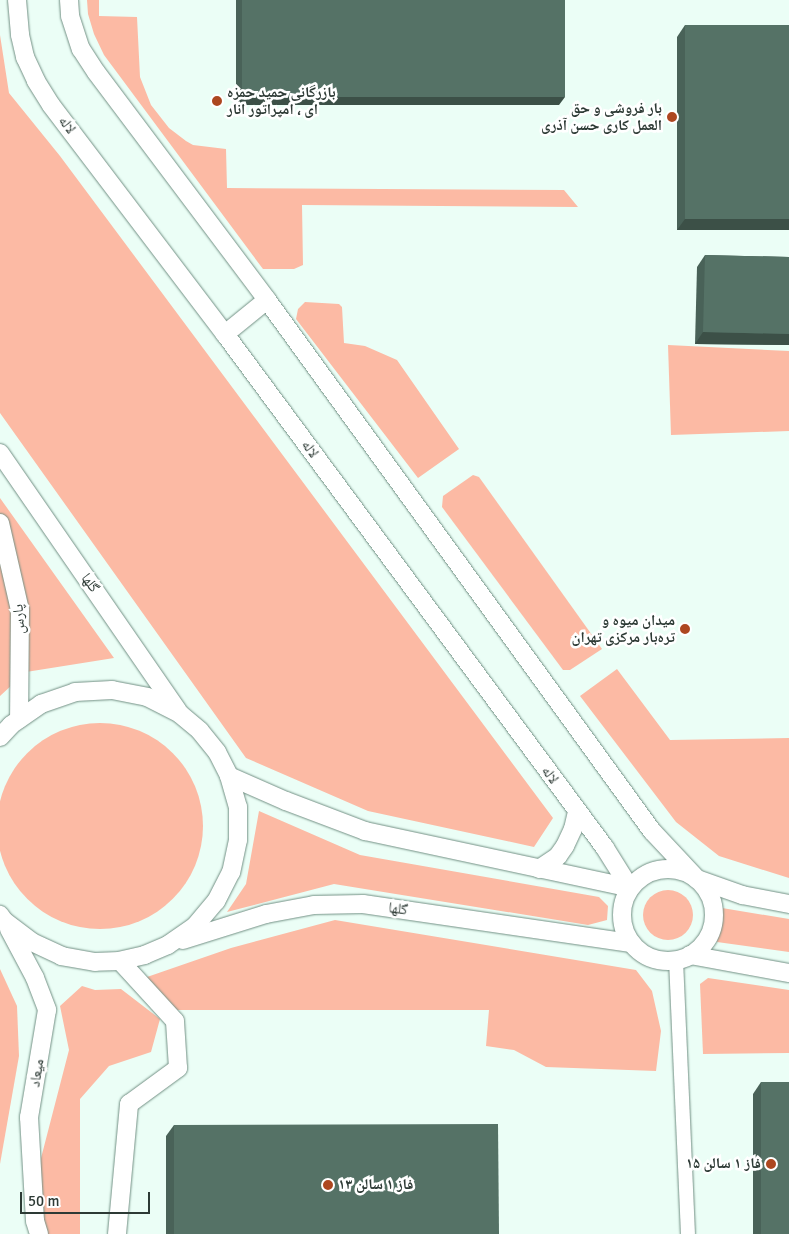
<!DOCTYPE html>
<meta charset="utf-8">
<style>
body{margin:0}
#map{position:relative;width:789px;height:1234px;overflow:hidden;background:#ebfef6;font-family:Signika,"Noto Naskh Arabic",sans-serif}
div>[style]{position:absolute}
.green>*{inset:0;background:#fcbaa4}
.round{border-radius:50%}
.roads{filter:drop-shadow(0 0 1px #729084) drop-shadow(0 0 1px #729084)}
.minor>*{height:14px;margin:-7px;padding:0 7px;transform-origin:7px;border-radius:7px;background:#fff}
.tertiary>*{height:18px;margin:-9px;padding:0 9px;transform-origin:9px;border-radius:9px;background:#fff}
.tertiary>.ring{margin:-9px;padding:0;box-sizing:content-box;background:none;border:18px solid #fff;border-radius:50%}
.wall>*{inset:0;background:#496258}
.shaded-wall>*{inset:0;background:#3c5047}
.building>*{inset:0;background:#557266}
.dots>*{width:14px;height:14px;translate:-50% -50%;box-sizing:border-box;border:2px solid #fff;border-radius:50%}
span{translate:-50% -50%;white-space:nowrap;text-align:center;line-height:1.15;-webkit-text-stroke:5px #fff;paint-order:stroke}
.poi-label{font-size:15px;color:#2d3a35;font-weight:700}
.left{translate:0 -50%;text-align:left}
.right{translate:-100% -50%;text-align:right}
.street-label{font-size:15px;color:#2d3a35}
.scale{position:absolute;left:20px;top:1192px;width:130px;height:22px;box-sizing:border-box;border:2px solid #2d3a35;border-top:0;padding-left:6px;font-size:15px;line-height:18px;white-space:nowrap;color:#2d3a35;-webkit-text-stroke:4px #fff;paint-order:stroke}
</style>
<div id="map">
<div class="green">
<i style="clip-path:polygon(87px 0,99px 0,99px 16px,137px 17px,140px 77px,151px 105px,169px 128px,186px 141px,193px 145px,226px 149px,227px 188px,564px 190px,578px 207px,302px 205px,303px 265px,294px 269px,263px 269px,104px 55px,94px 34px,88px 14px)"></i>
<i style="clip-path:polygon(0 35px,9px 93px,60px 156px,553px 818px,534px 847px,368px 811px,246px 758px,0 413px)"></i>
<i style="clip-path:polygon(305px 302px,339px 304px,342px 307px,344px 343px,365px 346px,397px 360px,459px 449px,418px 478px,296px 319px,298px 309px)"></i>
<i style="clip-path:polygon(668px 345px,789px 351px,789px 431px,671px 435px)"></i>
<i style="clip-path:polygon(473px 475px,479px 477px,602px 649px,570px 670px,563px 670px,442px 507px,443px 496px)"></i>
<i style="clip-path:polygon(0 498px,114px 658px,26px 672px,0 696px)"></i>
<i style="clip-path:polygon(617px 669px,670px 740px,789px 738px,789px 878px,719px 856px,676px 822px,580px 696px)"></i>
<i class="round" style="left:-3px;top:723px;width:206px;height:206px"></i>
<i style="clip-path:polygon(259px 811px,360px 855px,599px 897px,608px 906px,607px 920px,588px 925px,334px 884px,227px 912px,246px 884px)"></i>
<i class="round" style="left:643px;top:890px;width:50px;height:50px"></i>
<i style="clip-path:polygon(722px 908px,789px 919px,789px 952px,717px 942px)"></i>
<i style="clip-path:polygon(335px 920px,636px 970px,652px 991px,661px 1031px,656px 1071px,546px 1067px,514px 1050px,486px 1046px,489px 1010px,177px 1010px,147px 977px,231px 948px)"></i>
<i style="clip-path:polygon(0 969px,17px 1006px,19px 1056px,0 1164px)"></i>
<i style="clip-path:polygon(708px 978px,789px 990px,789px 1053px,703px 1054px,700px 984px)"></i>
<i style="clip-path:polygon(82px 986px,95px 990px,121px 989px,160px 1019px,151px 1052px,109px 1066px,80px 1099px,80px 1234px,45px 1234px,40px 1162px,69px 1050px,60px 1006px)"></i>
</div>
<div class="roads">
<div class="minor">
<i style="left:676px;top:960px;width:274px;rotate:87.5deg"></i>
</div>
<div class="tertiary">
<i style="left:17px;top:0;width:35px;rotate:85deg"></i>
<i style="left:20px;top:35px;width:23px;rotate:77deg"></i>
<i style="left:25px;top:57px;width:26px;rotate:65deg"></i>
<i style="left:36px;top:81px;width:28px;rotate:58deg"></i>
<i style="left:51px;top:105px;width:288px;rotate:52.8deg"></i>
<i style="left:225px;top:334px;width:639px;rotate:53.52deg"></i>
<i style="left:605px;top:848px;width:47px;rotate:58deg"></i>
<i style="left:69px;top:0;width:16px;rotate:86deg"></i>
<i style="left:70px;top:16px;width:35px;rotate:72deg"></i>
<i style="left:81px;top:49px;width:27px;rotate:57deg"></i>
<i style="left:96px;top:72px;width:285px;rotate:53.1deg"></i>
<i style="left:267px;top:300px;width:656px;rotate:54.06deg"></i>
<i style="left:652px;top:831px;width:66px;rotate:46.8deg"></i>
<i style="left:697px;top:879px;width:48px;rotate:19.6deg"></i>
<i style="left:742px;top:895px;width:48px;rotate:10.8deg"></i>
<i style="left:225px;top:334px;width:54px;rotate:-39deg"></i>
<i style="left:0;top:453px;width:313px;rotate:55.4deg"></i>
<i style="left:0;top:523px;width:89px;rotate:77.1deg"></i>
<i style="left:20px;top:610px;width:109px;rotate:90.5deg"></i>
<i style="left:0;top:737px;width:16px;rotate:-47deg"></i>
<i style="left:11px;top:725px;width:37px;rotate:-35deg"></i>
<i style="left:41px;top:704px;width:36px;rotate:-19deg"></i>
<i style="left:75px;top:692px;width:37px;rotate:-3deg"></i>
<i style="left:112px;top:690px;width:36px;rotate:11deg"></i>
<i style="left:147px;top:697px;width:37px;rotate:27deg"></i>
<i style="left:180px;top:714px;width:26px;rotate:40deg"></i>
<i style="left:200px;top:731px;width:27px;rotate:51deg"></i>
<i style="left:217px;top:752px;width:27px;rotate:63deg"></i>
<i style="left:229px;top:776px;width:32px;rotate:74deg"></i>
<i style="left:238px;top:807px;width:33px;rotate:90deg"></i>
<i style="left:238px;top:840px;width:33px;rotate:102deg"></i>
<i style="left:231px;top:872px;width:33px;rotate:117deg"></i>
<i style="left:216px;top:901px;width:33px;rotate:130deg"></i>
<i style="left:195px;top:926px;width:33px;rotate:145deg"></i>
<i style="left:168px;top:945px;width:25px;rotate:157deg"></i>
<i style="left:145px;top:955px;width:26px;rotate:167deg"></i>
<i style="left:120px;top:961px;width:25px;rotate:178deg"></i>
<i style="left:95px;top:962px;width:34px;rotate:-170deg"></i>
<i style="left:62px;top:956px;width:33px;rotate:-155deg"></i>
<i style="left:32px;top:942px;width:34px;rotate:-143deg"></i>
<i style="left:5px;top:922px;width:9px;rotate:-126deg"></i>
<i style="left:229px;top:776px;width:62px;rotate:23.7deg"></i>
<i style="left:286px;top:801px;width:85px;rotate:20.8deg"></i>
<i style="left:365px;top:831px;width:271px;rotate:12.1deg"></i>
<i style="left:539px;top:869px;width:23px;rotate:-34deg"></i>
<i style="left:558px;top:856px;width:12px;rotate:-55deg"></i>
<i style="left:565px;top:846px;width:19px;rotate:-65deg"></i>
<i style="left:573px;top:829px;width:18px;rotate:-77deg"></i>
<i class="ring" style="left:622px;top:869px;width:74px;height:74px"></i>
<i style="left:9px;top:929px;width:55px;rotate:62deg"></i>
<i style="left:35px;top:978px;width:34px;rotate:69deg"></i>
<i style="left:47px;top:1010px;width:109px;rotate:99.5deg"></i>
<i style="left:29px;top:1117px;width:104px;rotate:86.7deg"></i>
<i style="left:35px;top:1221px;width:14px;rotate:73deg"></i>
<i style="left:183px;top:940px;width:87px;rotate:-17.4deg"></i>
<i style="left:266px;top:914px;width:49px;rotate:-10.6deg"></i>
<i style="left:314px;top:905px;width:49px;rotate:-1.2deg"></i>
<i style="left:363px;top:904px;width:271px;rotate:8.3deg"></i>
<i style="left:690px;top:955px;width:101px;rotate:10.3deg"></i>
<i style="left:117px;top:1234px;width:131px;rotate:-84.7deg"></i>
<i style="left:129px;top:1104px;width:61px;rotate:-36.3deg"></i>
<i style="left:178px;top:1068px;width:47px;rotate:-93.7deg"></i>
<i style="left:175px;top:1021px;width:81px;rotate:-132.5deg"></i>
</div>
</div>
<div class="wall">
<i style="clip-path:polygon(236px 0,565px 0,559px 105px,236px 105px)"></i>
<i style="clip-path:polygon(685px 25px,789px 230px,677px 230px,677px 37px)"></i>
<i style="clip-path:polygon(705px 255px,789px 257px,789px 345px,695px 344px,697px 267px)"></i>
<i style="clip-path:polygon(761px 1082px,789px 1234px,753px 1234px,753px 1094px)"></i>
<i style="clip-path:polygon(174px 1125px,499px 1234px,166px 1234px,166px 1136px)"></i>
</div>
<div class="shaded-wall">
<i style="clip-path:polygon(242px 97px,565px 97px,559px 105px,236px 105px)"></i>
<i style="clip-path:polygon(685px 219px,789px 219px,789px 230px,677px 230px)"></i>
<i style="clip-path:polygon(703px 332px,789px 334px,789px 345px,695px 344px)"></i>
</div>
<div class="building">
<i style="clip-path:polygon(242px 0,565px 0,565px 97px,242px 97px)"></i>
<i style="clip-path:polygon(685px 25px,789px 25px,789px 219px,685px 219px)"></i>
<i style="clip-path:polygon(705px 255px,789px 257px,789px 334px,703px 332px)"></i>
<i style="clip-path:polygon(761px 1082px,789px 1082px,789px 1234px,761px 1234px)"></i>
<i style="clip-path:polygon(498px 1124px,499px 1234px,174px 1234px,174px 1125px)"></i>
</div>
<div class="dots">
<i style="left:217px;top:101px;background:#ad4720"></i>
<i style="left:672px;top:117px;background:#ad4720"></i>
<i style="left:685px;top:629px;background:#ad4720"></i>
<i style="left:771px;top:1164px;background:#ad4720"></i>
<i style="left:328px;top:1185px;background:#ad4720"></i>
</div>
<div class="poi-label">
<span class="left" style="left:227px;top:101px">بازرگانی حمید حمزه<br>ای ، امپراتور انار</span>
<span class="right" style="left:662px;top:117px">بار فروشی و حق<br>العمل کاری حسن آذری</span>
<span class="right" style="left:675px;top:629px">میدان میوه و<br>تره‌بار مرکزی تهران</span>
<span class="right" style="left:761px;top:1164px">فاز ۱ سالن ۱۵</span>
<span class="left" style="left:338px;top:1185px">فاز ۱ سالن ۱۳</span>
</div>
<div class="street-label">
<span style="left:67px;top:125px;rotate:53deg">لاله</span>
<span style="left:310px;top:449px;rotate:54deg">لاله</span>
<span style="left:90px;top:583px;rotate:55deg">گلها</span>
<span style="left:19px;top:619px;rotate:-93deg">پارس</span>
<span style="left:550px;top:775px;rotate:54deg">لاله</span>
<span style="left:398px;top:909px;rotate:8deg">گلها</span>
<span style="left:37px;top:1073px;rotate:-81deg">میعاد</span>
</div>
<div class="scale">50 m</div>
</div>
